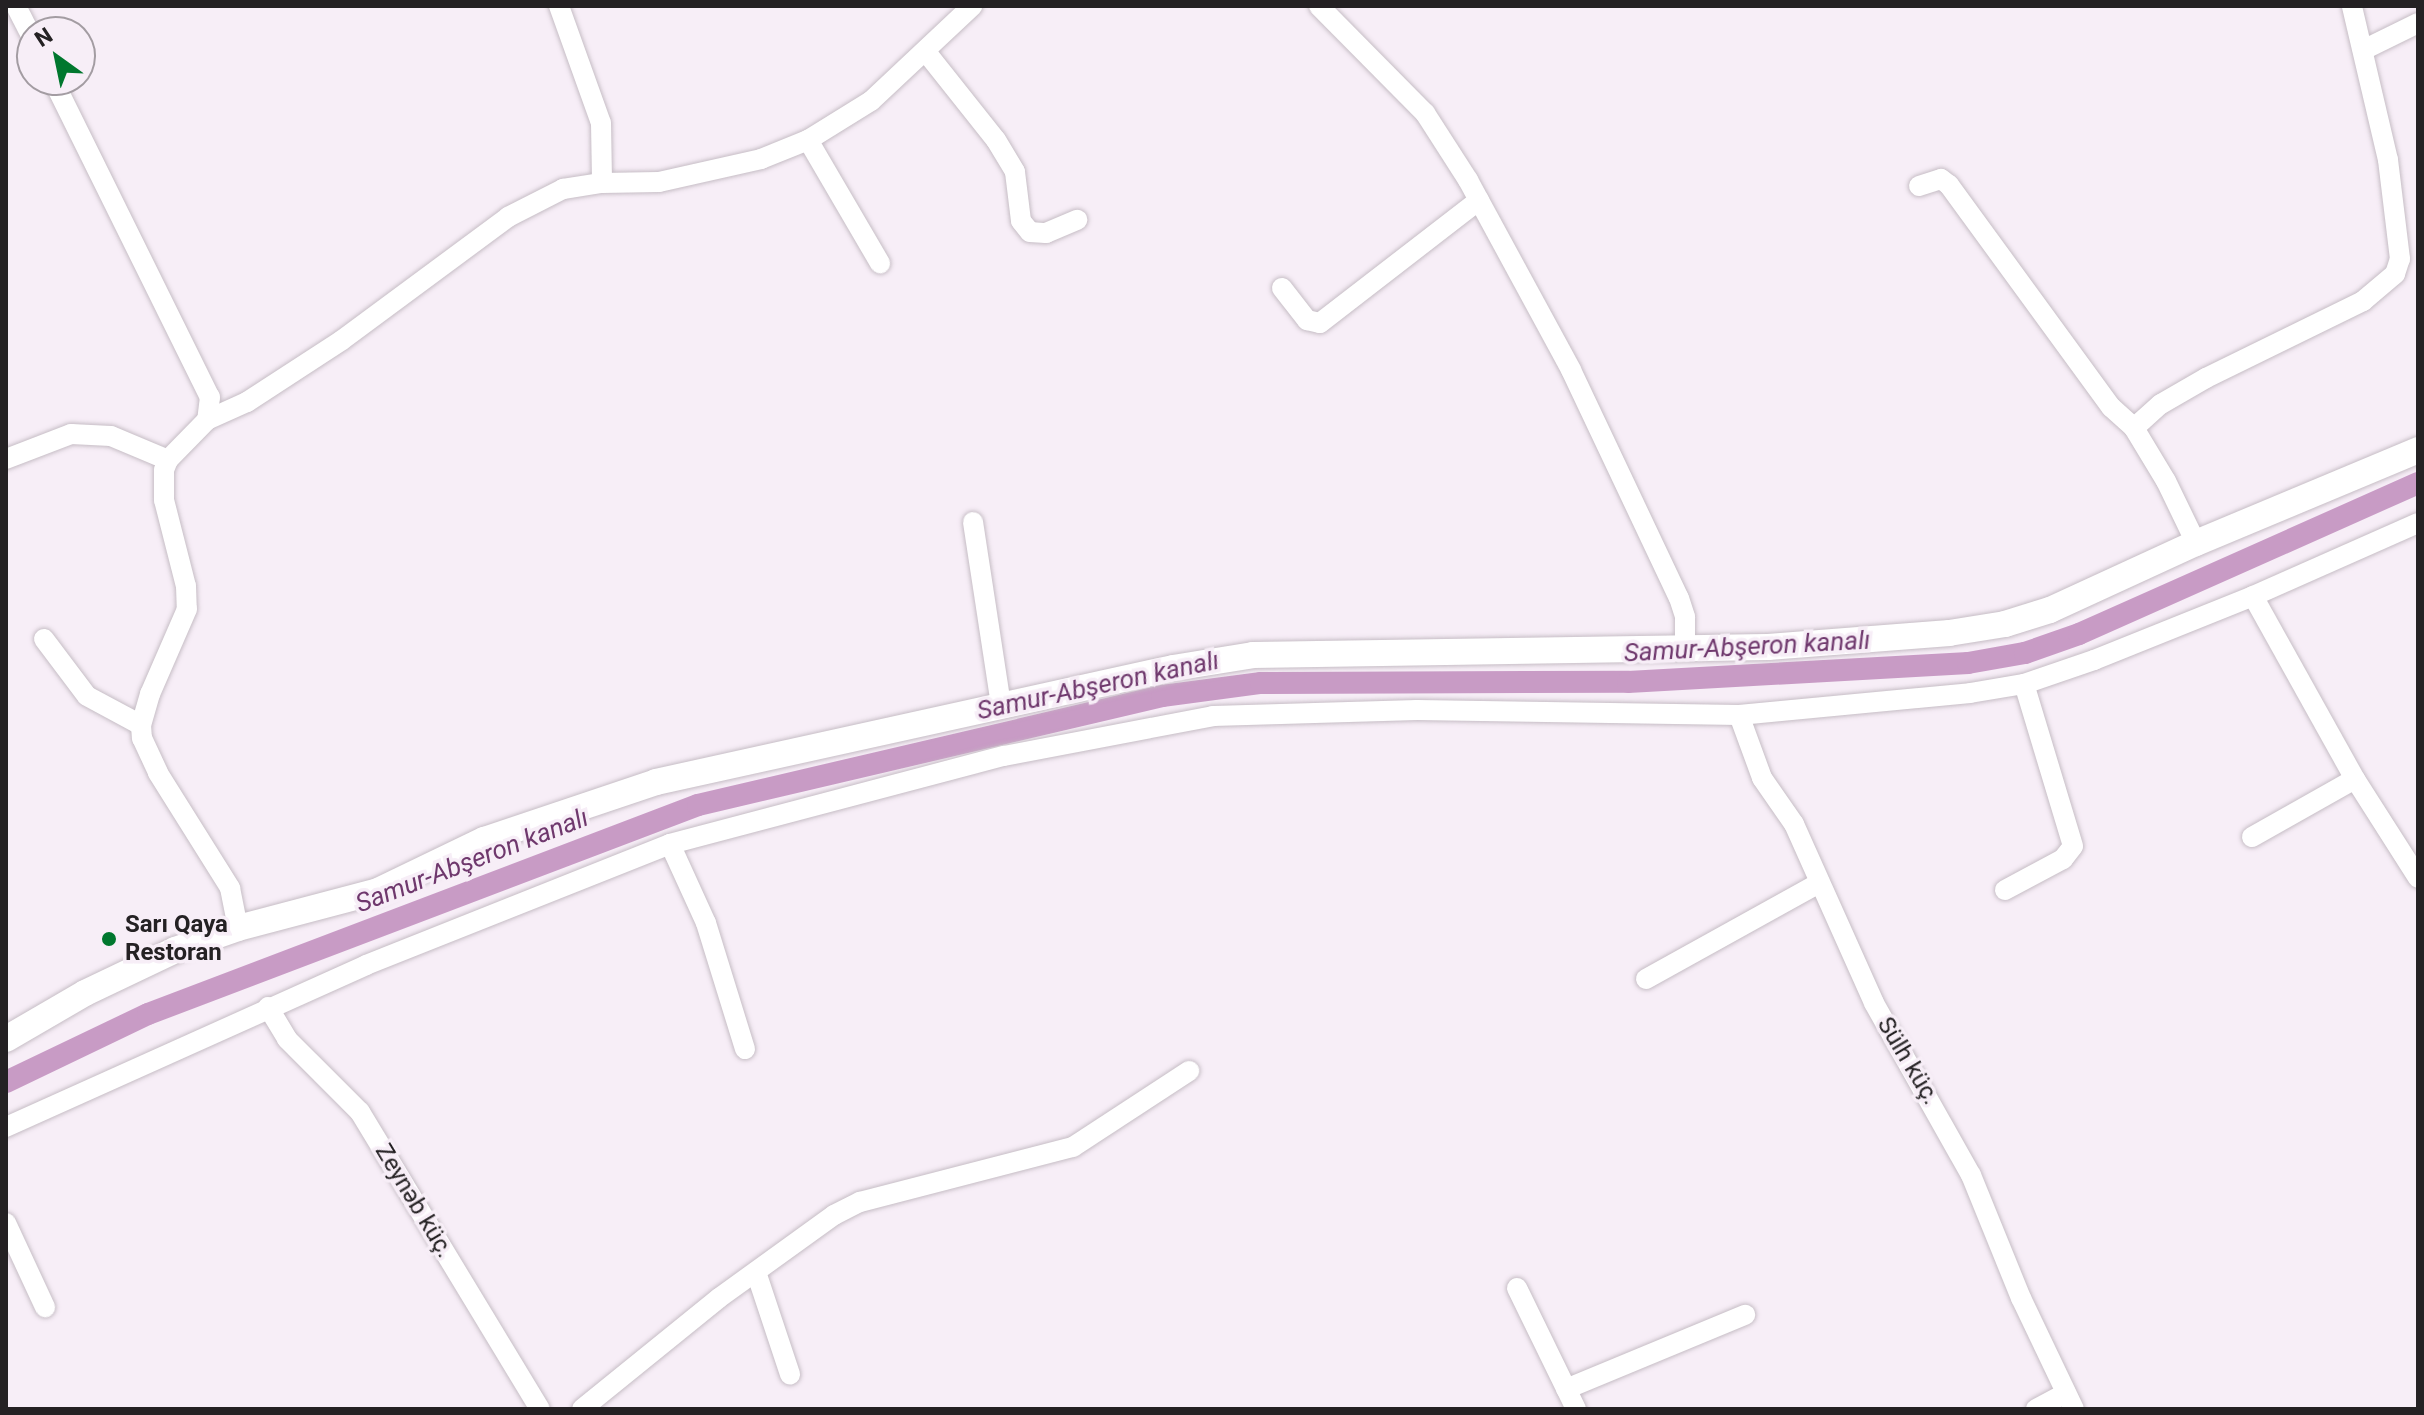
<!DOCTYPE html>
<meta charset="utf-8">
<style>
body{margin:0}
#map{position:relative;width:2424px;height:1415px;overflow:hidden;background:#f7eef7;font-family:Roboto,sans-serif}
div>[style]{position:absolute}
.canal>*{height:22px;margin:-11px;padding:0 11px;transform-origin:11px;border-radius:11px;background:#c89bc5}
.roads{filter:drop-shadow(0 0 2px #c6bdc5) drop-shadow(0 0 2px #c6bdc5)}
.minor>*{height:20px;margin:-10px;padding:0 10px;transform-origin:10px;border-radius:10px;background:#fff}
.tertiary>*{height:26px;margin:-13px;padding:0 13px;transform-origin:13px;border-radius:13px;background:#fff}
.dots>*{width:22px;height:22px;translate:-50% -50%;box-sizing:border-box;border:4px solid #f7eef7;border-radius:50%}
span{translate:-50% -50%;white-space:nowrap;text-align:center;line-height:1.15;-webkit-text-stroke:7px #f7eef7;paint-order:stroke}
.poi-label{font-size:24px;color:#242123;font-weight:700}
.left{translate:0 -50%;text-align:left}
.street-label{font-size:24px;color:#242123}
.water-label{font-size:26px;color:#6f386d;font-style:italic}
.frame{position:absolute;inset:0;border:8px solid #242123;pointer-events:none}
.north{position:absolute;left:16px;top:16px;width:80px;height:80px;box-sizing:border-box;background:#f7eef7;border:2px solid #a39ca2;border-radius:50%;rotate:327deg;font-size:22px;font-weight:700;line-height:32px;text-align:center;color:#242123}
.north::after{content:'';display:block;margin:auto;width:28px;height:36px;background:#00772e;clip-path:polygon(50% 0,100% 100%,50% 72%,0 100%)}
</style>
<div id="map">
<div class="canal">
<i style="left:6px;top:1082px;width:157px;rotate:-25.6deg"></i>
<i style="left:148px;top:1014px;width:588px;rotate:-20.81deg"></i>
<i style="left:698px;top:805px;width:477px;rotate:-13.2deg"></i>
<i style="left:1162px;top:696px;width:100px;rotate:-7.5deg"></i>
<i style="left:1261px;top:683px;width:367px;rotate:-0.2deg"></i>
<i style="left:1628px;top:682px;width:341px;rotate:-3.2deg"></i>
<i style="left:1968px;top:663px;width:58px;rotate:-10deg"></i>
<i style="left:2025px;top:653px;width:57px;rotate:-19.4deg"></i>
<i style="left:2079px;top:634px;width:371px;rotate:-24deg"></i>
</div>
<div class="roads">
<div class="minor">
<i style="left:16px;top:6px;width:36px;rotate:63deg"></i>
<i style="left:559px;top:6px;width:124px;rotate:70.3deg"></i>
<i style="left:601px;top:123px;width:60px;rotate:89deg"></i>
<i style="left:1319px;top:6px;width:151px;rotate:45.3deg"></i>
<i style="left:1425px;top:113px;width:80px;rotate:57.3deg"></i>
<i style="left:1468px;top:180px;width:216px;rotate:61.5deg"></i>
<i style="left:1571px;top:370px;width:252px;rotate:64.7deg"></i>
<i style="left:1679px;top:598px;width:20px;rotate:72deg"></i>
<i style="left:1685px;top:617px;width:33px;rotate:90deg"></i>
<i style="left:2363px;top:50px;width:61px;rotate:-26.1deg"></i>
<i style="left:926px;top:52px;width:112px;rotate:51.5deg"></i>
<i style="left:996px;top:140px;width:37px;rotate:59deg"></i>
<i style="left:1015px;top:172px;width:49px;rotate:83deg"></i>
<i style="left:1021px;top:221px;width:14px;rotate:51deg"></i>
<i style="left:1030px;top:232px;width:16px;rotate:4deg"></i>
<i style="left:1046px;top:233px;width:34px;rotate:-23deg"></i>
<i style="left:53px;top:80px;width:354px;rotate:63.7deg"></i>
<i style="left:210px;top:397px;width:23px;rotate:97deg"></i>
<i style="left:207px;top:420px;width:56px;rotate:134.3deg"></i>
<i style="left:168px;top:460px;width:11px;rotate:112deg"></i>
<i style="left:164px;top:470px;width:30px;rotate:90deg"></i>
<i style="left:164px;top:500px;width:89px;rotate:75.7deg"></i>
<i style="left:186px;top:586px;width:23px;rotate:88deg"></i>
<i style="left:187px;top:609px;width:93px;rotate:113.5deg"></i>
<i style="left:150px;top:694px;width:32px;rotate:106deg"></i>
<i style="left:141px;top:725px;width:13px;rotate:86deg"></i>
<i style="left:142px;top:738px;width:38px;rotate:65deg"></i>
<i style="left:158px;top:773px;width:136px;rotate:57.9deg"></i>
<i style="left:230px;top:888px;width:41px;rotate:78.7deg"></i>
<i style="left:808px;top:140px;width:143px;rotate:59.7deg"></i>
<i style="left:1919px;top:186px;width:23px;rotate:-18deg"></i>
<i style="left:1941px;top:179px;width:10px;rotate:37deg"></i>
<i style="left:1949px;top:185px;width:275px;rotate:53.9deg"></i>
<i style="left:2111px;top:407px;width:31px;rotate:42deg"></i>
<i style="left:2134px;top:428px;width:62px;rotate:58.9deg"></i>
<i style="left:2166px;top:481px;width:69px;rotate:64.2deg"></i>
<i style="left:1282px;top:288px;width:41px;rotate:52deg"></i>
<i style="left:1307px;top:320px;width:13px;rotate:13deg"></i>
<i style="left:1320px;top:323px;width:201px;rotate:-37.7deg"></i>
<i style="left:207px;top:420px;width:44px;rotate:-24.2deg"></i>
<i style="left:247px;top:402px;width:113px;rotate:-33.1deg"></i>
<i style="left:342px;top:340px;width:207px;rotate:-36.5deg"></i>
<i style="left:508px;top:217px;width:62px;rotate:-27deg"></i>
<i style="left:563px;top:189px;width:39px;rotate:-9deg"></i>
<i style="left:602px;top:183px;width:57px;rotate:-1deg"></i>
<i style="left:659px;top:182px;width:105px;rotate:-12.7deg"></i>
<i style="left:761px;top:159px;width:51px;rotate:-22deg"></i>
<i style="left:808px;top:140px;width:74px;rotate:-31.8deg"></i>
<i style="left:871px;top:101px;width:139px;rotate:-43.2deg"></i>
<i style="left:2134px;top:428px;width:36px;rotate:-42deg"></i>
<i style="left:2161px;top:404px;width:52px;rotate:-30deg"></i>
<i style="left:2206px;top:378px;width:175px;rotate:-26.1deg"></i>
<i style="left:2363px;top:301px;width:42px;rotate:-40.2deg"></i>
<i style="left:2395px;top:274px;width:16px;rotate:-72deg"></i>
<i style="left:2400px;top:259px;width:100px;rotate:-96.9deg"></i>
<i style="left:2388px;top:160px;width:158px;rotate:-103.2deg"></i>
<i style="left:6px;top:459px;width:70px;rotate:-21deg"></i>
<i style="left:71px;top:434px;width:40px;rotate:2.9deg"></i>
<i style="left:111px;top:436px;width:62px;rotate:22.8deg"></i>
<i style="left:973px;top:522px;width:186px;rotate:81.3deg"></i>
<i style="left:2253px;top:596px;width:210px;rotate:60.9deg"></i>
<i style="left:2355px;top:779px;width:117px;rotate:57.5deg"></i>
<i style="left:44px;top:639px;width:71px;rotate:53deg"></i>
<i style="left:87px;top:696px;width:61px;rotate:28.2deg"></i>
<i style="left:1739px;top:715px;width:67px;rotate:69.9deg"></i>
<i style="left:1762px;top:778px;width:56px;rotate:55.2deg"></i>
<i style="left:1794px;top:824px;width:196px;rotate:65.9deg"></i>
<i style="left:1874px;top:1003px;width:197px;rotate:60.6deg"></i>
<i style="left:1971px;top:1175px;width:133px;rotate:67.9deg"></i>
<i style="left:2021px;top:1298px;width:123px;rotate:64.5deg"></i>
<i style="left:2252px;top:837px;width:118px;rotate:-29.4deg"></i>
<i style="left:670px;top:844px;width:87px;rotate:65.5deg"></i>
<i style="left:706px;top:923px;width:132px;rotate:72.8deg"></i>
<i style="left:2005px;top:890px;width:66px;rotate:-28.1deg"></i>
<i style="left:2063px;top:859px;width:16px;rotate:-52deg"></i>
<i style="left:2073px;top:846px;width:169px;rotate:-106.8deg"></i>
<i style="left:1646px;top:979px;width:198px;rotate:-29deg"></i>
<i style="left:268px;top:1007px;width:37px;rotate:59deg"></i>
<i style="left:287px;top:1039px;width:103px;rotate:45deg"></i>
<i style="left:360px;top:1112px;width:347px;rotate:58.8deg"></i>
<i style="left:6px;top:1127px;width:395px;rotate:-24.2deg"></i>
<i style="left:366px;top:965px;width:327px;rotate:-21.7deg"></i>
<i style="left:670px;top:844px;width:345px;rotate:-14.8deg"></i>
<i style="left:1004px;top:756px;width:213px;rotate:-10.8deg"></i>
<i style="left:1213px;top:716px;width:204px;rotate:-1.7deg"></i>
<i style="left:1417px;top:710px;width:322px;rotate:0.9deg"></i>
<i style="left:1739px;top:715px;width:232px;rotate:-5.4deg"></i>
<i style="left:1970px;top:693px;width:55px;rotate:-9.5deg"></i>
<i style="left:2024px;top:684px;width:74px;rotate:-18.9deg"></i>
<i style="left:2094px;top:660px;width:171px;rotate:-21.9deg"></i>
<i style="left:2253px;top:596px;width:180px;rotate:-23.9deg"></i>
<i style="left:6px;top:1223px;width:93px;rotate:65.1deg"></i>
<i style="left:756px;top:1272px;width:108px;rotate:71.6deg"></i>
<i style="left:1517px;top:1288px;width:135px;rotate:64deg"></i>
<i style="left:1566px;top:1389px;width:194px;rotate:-22.5deg"></i>
<i style="left:582px;top:1409px;width:176px;rotate:-39deg"></i>
<i style="left:719px;top:1298px;width:142px;rotate:-35.8deg"></i>
<i style="left:834px;top:1215px;width:29px;rotate:-27deg"></i>
<i style="left:860px;top:1202px;width:220px;rotate:-14.5deg"></i>
<i style="left:1073px;top:1147px;width:139px;rotate:-33.2deg"></i>
<i style="left:2036px;top:1409px;width:34px;rotate:-28deg"></i>
</div>
<div class="tertiary">
<i style="left:6px;top:1039px;width:91px;rotate:-30.2deg"></i>
<i style="left:85px;top:993px;width:100px;rotate:-25.5deg"></i>
<i style="left:175px;top:950px;width:67px;rotate:-19.2deg"></i>
<i style="left:238px;top:928px;width:145px;rotate:-14.8deg"></i>
<i style="left:378px;top:891px;width:118px;rotate:-25.7deg"></i>
<i style="left:484px;top:840px;width:182px;rotate:-18.6deg"></i>
<i style="left:656px;top:782px;width:529px;rotate:-12.43deg"></i>
<i style="left:1173px;top:668px;width:81px;rotate:-9.2deg"></i>
<i style="left:1253px;top:655px;width:515px;rotate:-0.89deg"></i>
<i style="left:1768px;top:647px;width:182px;rotate:-4.4deg"></i>
<i style="left:1949px;top:633px;width:57px;rotate:-9.1deg"></i>
<i style="left:2005px;top:624px;width:47px;rotate:-17.3deg"></i>
<i style="left:2050px;top:610px;width:161px;rotate:-24.7deg"></i>
<i style="left:2196px;top:543px;width:241px;rotate:-22.7deg"></i>
</div>
</div>
<div class="dots">
<i style="left:109px;top:939px;background:#00772e"></i>
</div>
<div class="poi-label">
<span class="left" style="left:125px;top:939px">Sarı Qaya<br>Restoran</span>
</div>
<div class="street-label">
<span style="left:1908px;top:1061px;rotate:59deg">Sülh küç.</span>
<span style="left:414px;top:1201px;rotate:59deg">Zeynəb küç.</span>
</div>
<div class="water-label">
<span style="left:1747px;top:647px;rotate:-3deg">Samur-Abşeron kanalı</span>
<span style="left:1098px;top:686px;rotate:-12deg">Samur-Abşeron kanalı</span>
<span style="left:472px;top:861px;rotate:-21deg">Samur-Abşeron kanalı</span>
</div>
<div class="frame"></div>
<div class="north">N</div>
</div>
